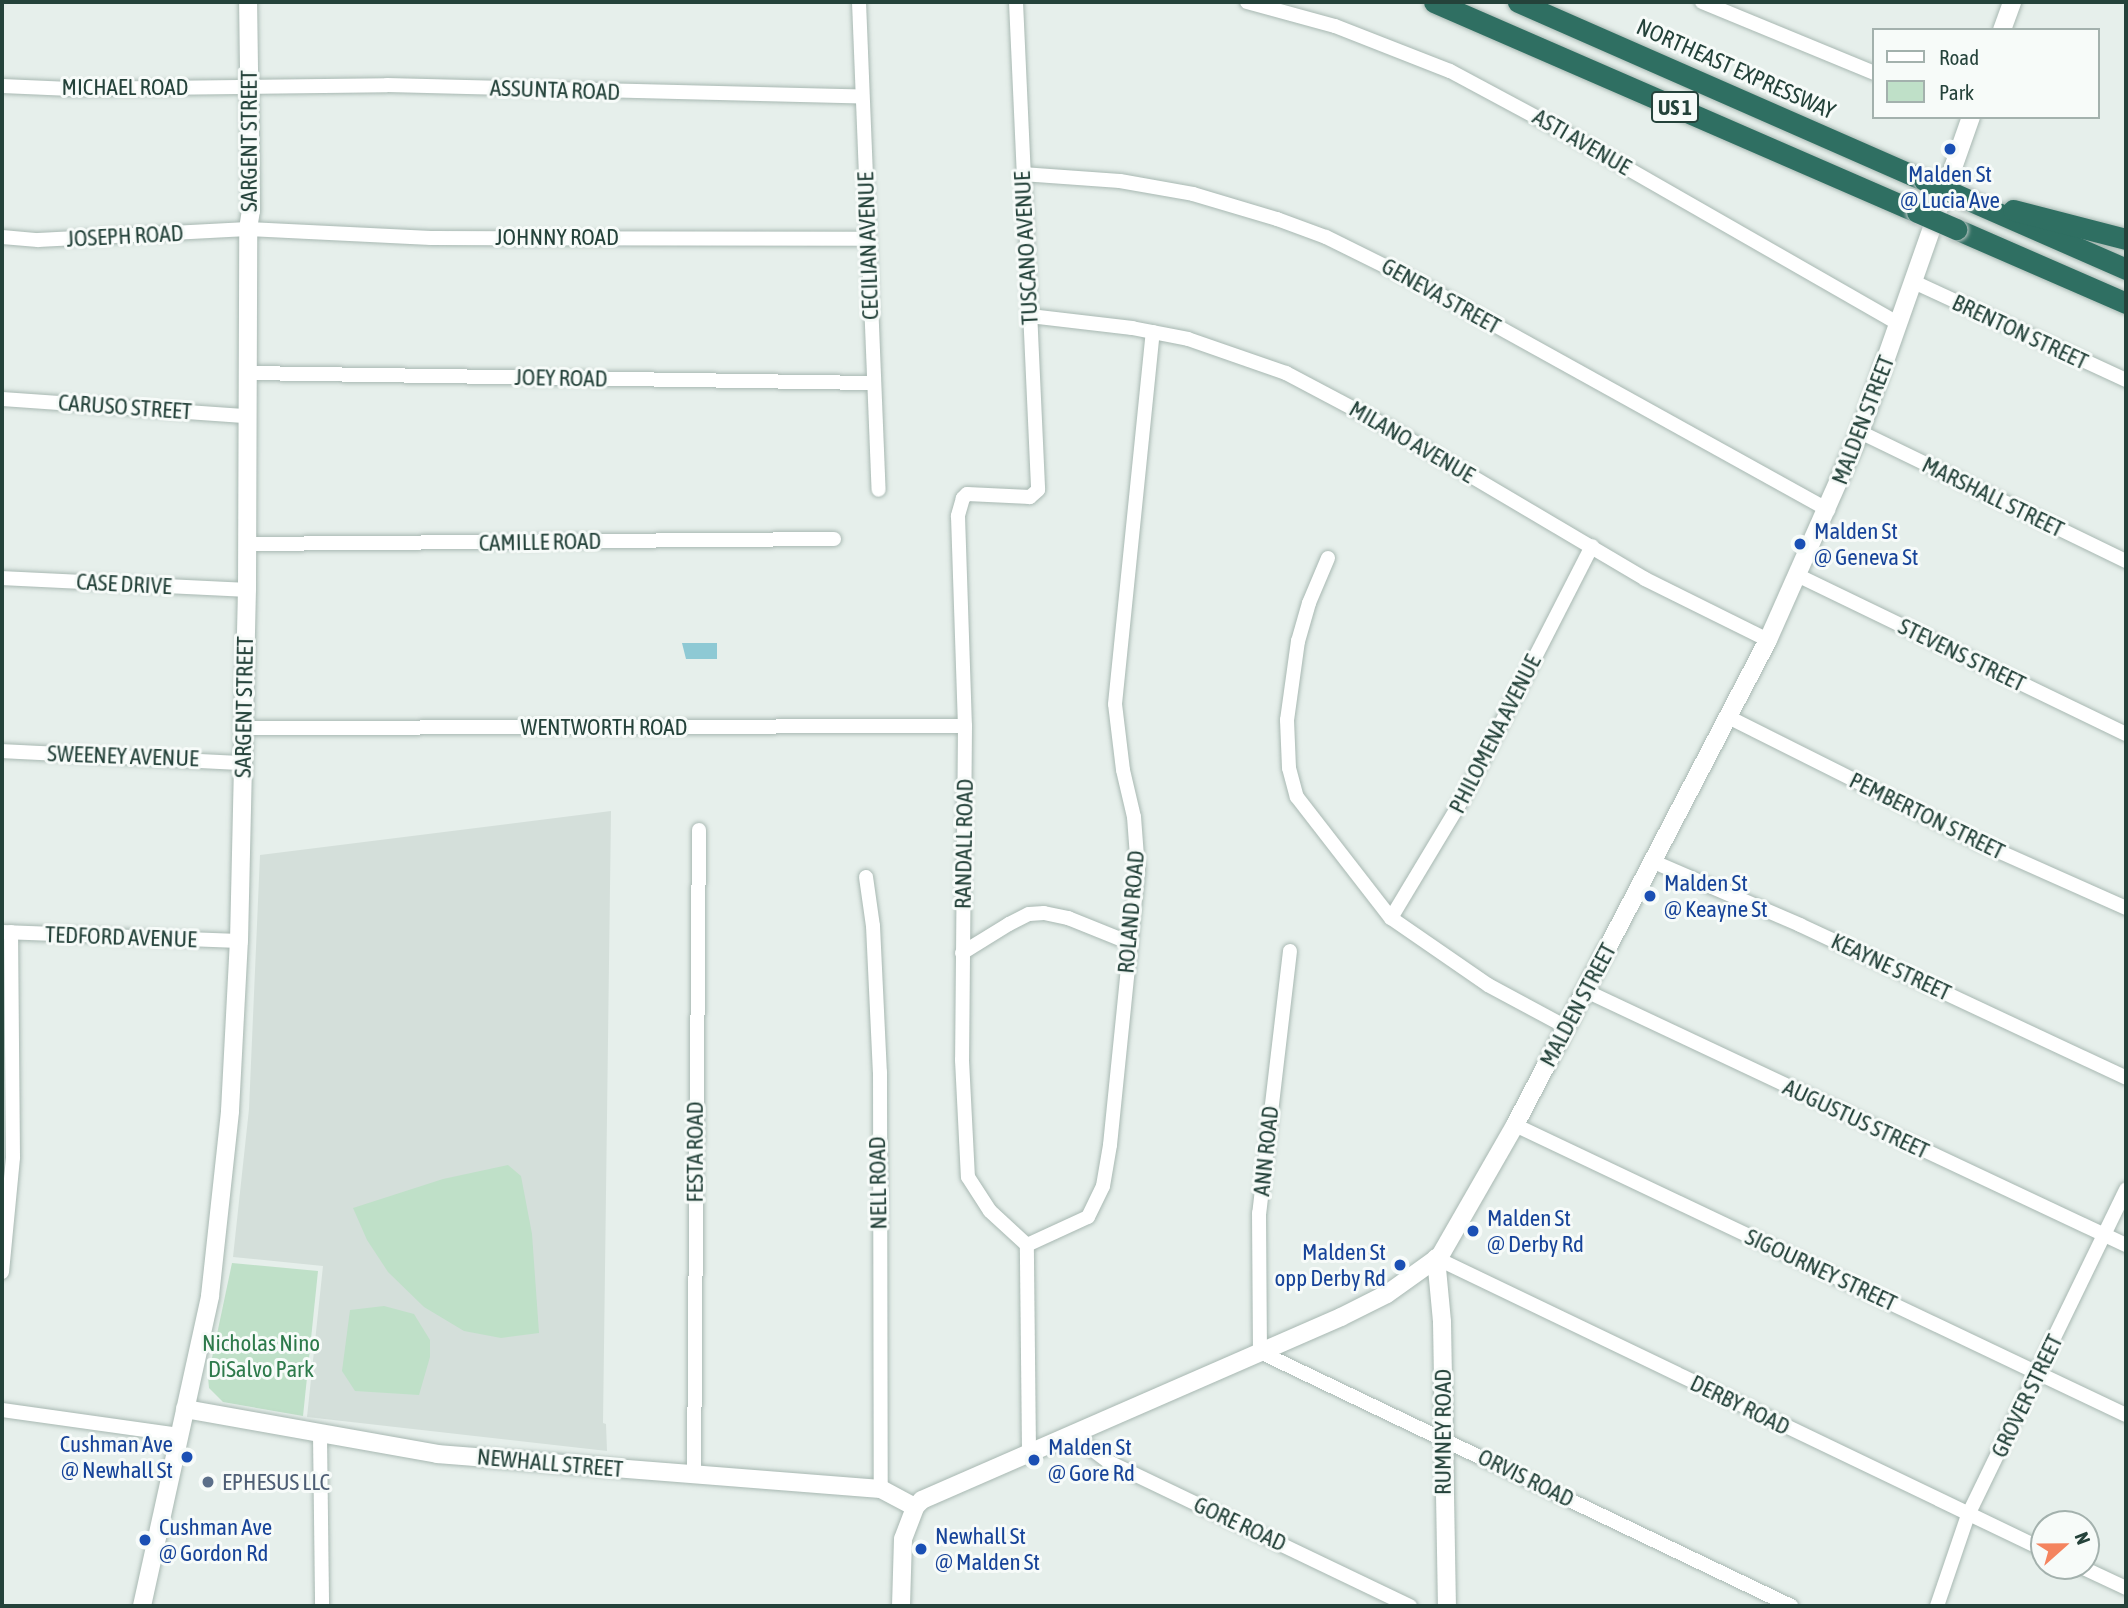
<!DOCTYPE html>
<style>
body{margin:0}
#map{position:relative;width:2128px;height:1608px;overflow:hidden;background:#e6efeb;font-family:"Asap Condensed",sans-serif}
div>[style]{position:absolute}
.built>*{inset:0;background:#d4dfda}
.green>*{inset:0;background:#bfe0c8}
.water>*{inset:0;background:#8ec9d4}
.roads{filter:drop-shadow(0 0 2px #a8b8b2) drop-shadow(0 0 2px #a8b8b2)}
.minor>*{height:14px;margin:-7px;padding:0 7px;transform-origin:7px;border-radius:7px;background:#fff}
.tertiary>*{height:18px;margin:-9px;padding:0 9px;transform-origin:9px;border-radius:9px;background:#fff}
.motorway>*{height:21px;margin:-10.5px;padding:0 10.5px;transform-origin:10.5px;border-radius:10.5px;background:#2f6f62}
.bridges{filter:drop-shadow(0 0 2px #c2cac8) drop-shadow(0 0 2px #c2cac8)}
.motorway-bridge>*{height:21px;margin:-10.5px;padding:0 10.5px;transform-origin:10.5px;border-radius:10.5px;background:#2f6f62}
.dots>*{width:19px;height:19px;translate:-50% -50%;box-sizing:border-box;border:4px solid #f7fbf9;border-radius:50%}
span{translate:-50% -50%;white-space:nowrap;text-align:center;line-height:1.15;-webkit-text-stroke:6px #f7fbf9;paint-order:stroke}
.shield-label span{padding:2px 5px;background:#f7fbf9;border:2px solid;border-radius:5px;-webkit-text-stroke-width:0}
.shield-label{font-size:21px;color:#24423a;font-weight:700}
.street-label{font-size:23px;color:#24423a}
.transit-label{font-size:23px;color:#164399}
.left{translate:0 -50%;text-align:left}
.right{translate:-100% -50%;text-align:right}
.park-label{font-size:23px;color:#2d7a4b}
.service-label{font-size:23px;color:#4e5e75}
.frame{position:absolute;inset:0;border:4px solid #24423a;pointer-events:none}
.legend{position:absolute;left:1872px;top:28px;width:228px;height:91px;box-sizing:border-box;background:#f7fbf9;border:2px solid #a3b1ad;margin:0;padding:9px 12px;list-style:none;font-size:21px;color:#24423a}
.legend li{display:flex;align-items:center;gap:14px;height:35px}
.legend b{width:35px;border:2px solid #a3b1ad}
.north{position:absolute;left:2030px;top:1510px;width:70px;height:70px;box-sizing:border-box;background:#f7fbf9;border:2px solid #a3b1ad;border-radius:50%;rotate:69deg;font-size:19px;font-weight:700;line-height:28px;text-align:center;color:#24423a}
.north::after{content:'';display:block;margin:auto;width:24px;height:32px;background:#f4845f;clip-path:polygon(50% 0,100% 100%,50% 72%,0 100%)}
</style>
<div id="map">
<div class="built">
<i style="clip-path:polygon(611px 811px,603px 1423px,606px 1424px,607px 1451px,307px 1417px,323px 1266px,233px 1257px,249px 1109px,260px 855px)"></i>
</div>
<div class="green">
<i style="clip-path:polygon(508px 1165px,521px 1176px,532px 1234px,539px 1333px,501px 1338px,464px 1331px,424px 1307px,388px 1272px,367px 1240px,353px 1208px,443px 1179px)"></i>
<i style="clip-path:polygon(232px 1263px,318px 1271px,303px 1416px,223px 1402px,209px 1388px,208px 1377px)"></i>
<i style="clip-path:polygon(384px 1306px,414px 1314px,430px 1340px,430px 1357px,419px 1395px,355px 1391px,342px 1371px,350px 1310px)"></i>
</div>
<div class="water">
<i style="clip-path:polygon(682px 643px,717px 643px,717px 659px,686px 659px)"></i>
</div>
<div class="roads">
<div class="minor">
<i style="left:859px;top:2px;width:488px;rotate:87.7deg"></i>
<i style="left:1016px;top:2px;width:488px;rotate:87.4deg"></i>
<i style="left:1038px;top:490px;width:11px;rotate:139deg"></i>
<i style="left:1030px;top:497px;width:63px;rotate:-177.3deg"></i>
<i style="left:967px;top:494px;width:6px;rotate:135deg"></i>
<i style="left:963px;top:498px;width:19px;rotate:106deg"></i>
<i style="left:958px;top:516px;width:210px;rotate:88.1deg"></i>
<i style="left:965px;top:726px;width:334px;rotate:90.5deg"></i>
<i style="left:962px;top:1060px;width:117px;rotate:87.1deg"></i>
<i style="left:968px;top:1177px;width:40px;rotate:57.1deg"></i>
<i style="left:990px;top:1211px;width:50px;rotate:42.6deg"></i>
<i style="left:1247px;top:2px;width:91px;rotate:15.3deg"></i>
<i style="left:1335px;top:26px;width:123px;rotate:21.4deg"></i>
<i style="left:1450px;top:71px;width:129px;rotate:28.2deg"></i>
<i style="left:1564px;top:132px;width:386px;rotate:29.8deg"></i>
<i style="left:1702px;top:2px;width:186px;rotate:22.4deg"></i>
<i style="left:2px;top:86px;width:69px;rotate:2.5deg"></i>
<i style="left:71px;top:89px;width:316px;rotate:-0.7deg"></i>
<i style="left:387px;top:85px;width:475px;rotate:1.4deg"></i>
<i style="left:1022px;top:174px;width:98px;rotate:4.1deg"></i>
<i style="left:1120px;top:181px;width:74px;rotate:10.1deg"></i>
<i style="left:1193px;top:194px;width:88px;rotate:16.6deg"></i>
<i style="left:1277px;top:219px;width:52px;rotate:20.2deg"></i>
<i style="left:1326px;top:237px;width:104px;rotate:26.3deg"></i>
<i style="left:1419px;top:283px;width:468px;rotate:29deg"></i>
<i style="left:2px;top:237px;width:36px;rotate:5deg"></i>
<i style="left:38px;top:240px;width:210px;rotate:-3deg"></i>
<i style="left:248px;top:229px;width:183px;rotate:2.8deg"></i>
<i style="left:431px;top:238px;width:436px;rotate:0.1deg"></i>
<i style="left:1914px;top:282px;width:234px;rotate:24.8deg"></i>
<i style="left:1030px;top:316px;width:103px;rotate:6.7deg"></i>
<i style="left:1132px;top:328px;width:57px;rotate:11.1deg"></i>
<i style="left:1188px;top:339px;width:104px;rotate:19.1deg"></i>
<i style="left:1286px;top:373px;width:118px;rotate:27.9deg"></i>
<i style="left:1390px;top:428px;width:296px;rotate:30.6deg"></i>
<i style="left:1645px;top:579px;width:137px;rotate:26.4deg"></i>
<i style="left:248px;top:373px;width:626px;rotate:0.92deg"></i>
<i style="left:2px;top:399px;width:246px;rotate:4deg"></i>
<i style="left:1860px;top:432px;width:296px;rotate:25.9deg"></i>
<i style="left:247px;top:544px;width:587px;rotate:-0.49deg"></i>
<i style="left:1328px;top:558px;width:49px;rotate:112.9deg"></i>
<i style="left:1309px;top:603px;width:40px;rotate:106deg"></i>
<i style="left:1298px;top:641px;width:80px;rotate:97.9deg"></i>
<i style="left:1287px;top:720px;width:48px;rotate:87.6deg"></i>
<i style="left:1289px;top:768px;width:30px;rotate:75deg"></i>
<i style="left:1297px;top:797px;width:153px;rotate:52.2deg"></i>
<i style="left:1391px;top:918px;width:118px;rotate:34.6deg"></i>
<i style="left:1488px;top:985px;width:89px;rotate:28.3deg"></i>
<i style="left:1797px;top:575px;width:365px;rotate:25.8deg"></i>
<i style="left:2px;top:578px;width:245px;rotate:2.8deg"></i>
<i style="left:1730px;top:718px;width:280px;rotate:26.6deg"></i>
<i style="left:1980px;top:843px;width:160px;rotate:24deg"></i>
<i style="left:244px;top:728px;width:721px;rotate:-0.16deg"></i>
<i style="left:2px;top:751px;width:241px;rotate:2.9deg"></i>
<i style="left:1654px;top:862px;width:159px;rotate:23.3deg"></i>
<i style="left:1800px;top:925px;width:360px;rotate:25.1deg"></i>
<i style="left:866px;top:877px;width:49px;rotate:81.9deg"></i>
<i style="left:873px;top:926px;width:146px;rotate:87.3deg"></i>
<i style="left:880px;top:1072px;width:417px;rotate:89.9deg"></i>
<i style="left:1391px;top:918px;width:140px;rotate:-59deg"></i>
<i style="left:1463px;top:798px;width:283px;rotate:-62.9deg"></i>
<i style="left:3px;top:932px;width:236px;rotate:2.2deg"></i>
<i style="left:1290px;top:951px;width:264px;rotate:96.7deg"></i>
<i style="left:1259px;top:1213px;width:139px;rotate:89.6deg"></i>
<i style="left:1260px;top:1352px;width:589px;rotate:25.56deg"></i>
<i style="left:962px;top:953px;width:55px;rotate:-31.7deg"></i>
<i style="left:1009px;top:924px;width:22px;rotate:-27deg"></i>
<i style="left:1029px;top:914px;width:15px;rotate:-4deg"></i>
<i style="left:1044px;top:913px;width:25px;rotate:12deg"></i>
<i style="left:1068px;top:918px;width:67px;rotate:22deg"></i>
<i style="left:1586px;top:991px;width:597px;rotate:25.19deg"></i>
<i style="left:1515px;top:1125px;width:676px;rotate:25.39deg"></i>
<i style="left:1436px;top:1258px;width:674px;rotate:25.65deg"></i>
<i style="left:2px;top:1272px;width:116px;rotate:-84.5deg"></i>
<i style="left:13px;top:1157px;width:225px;rotate:-90.5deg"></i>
<i style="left:2px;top:1410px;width:179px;rotate:8deg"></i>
<i style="left:320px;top:1435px;width:171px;rotate:89.3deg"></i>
<i style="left:1074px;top:1436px;width:44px;rotate:36.6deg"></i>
<i style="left:1109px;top:1462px;width:334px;rotate:25.6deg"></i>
<i style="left:1029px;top:1452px;width:207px;rotate:-90.6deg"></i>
<i style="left:1027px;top:1245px;width:67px;rotate:-24.7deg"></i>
<i style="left:1088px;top:1217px;width:34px;rotate:-64deg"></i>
<i style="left:1103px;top:1186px;width:42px;rotate:-80.3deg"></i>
<i style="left:1110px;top:1145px;width:276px;rotate:-84.2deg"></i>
<i style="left:1138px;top:870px;width:53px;rotate:-94.3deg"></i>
<i style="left:1134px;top:817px;width:48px;rotate:-103.2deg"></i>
<i style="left:1123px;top:770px;width:66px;rotate:-96.9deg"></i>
<i style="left:1115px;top:704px;width:374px;rotate:-84.2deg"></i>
<i style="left:694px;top:1474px;width:644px;rotate:-89.56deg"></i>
<i style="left:2079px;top:1566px;width:52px;rotate:25.1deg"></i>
<i style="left:1937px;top:1606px;width:96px;rotate:-71.2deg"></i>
<i style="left:1968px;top:1515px;width:362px;rotate:-64.1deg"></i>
</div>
<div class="tertiary">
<i style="left:2002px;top:30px;width:30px;rotate:-70deg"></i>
<i style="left:1436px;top:1258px;width:64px;rotate:84.6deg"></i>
<i style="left:1442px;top:1322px;width:284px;rotate:89deg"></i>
<i style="left:185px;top:1409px;width:256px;rotate:10.1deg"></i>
<i style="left:437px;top:1454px;width:445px;rotate:4.5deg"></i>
<i style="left:881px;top:1489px;width:38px;rotate:28deg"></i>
<i style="left:142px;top:1606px;width:317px;rotate:-77.6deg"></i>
<i style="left:210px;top:1296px;width:186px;rotate:-83.8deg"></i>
<i style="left:230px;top:1111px;width:170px;rotate:-87deg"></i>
<i style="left:239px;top:941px;width:351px;rotate:-88.7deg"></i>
<i style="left:247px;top:590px;width:361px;rotate:-89.8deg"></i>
<i style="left:248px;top:229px;width:18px;rotate:-81deg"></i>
<i style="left:251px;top:211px;width:209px;rotate:-90.8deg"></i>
<i style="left:901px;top:1606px;width:67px;rotate:-88.3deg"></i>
<i style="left:903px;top:1539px;width:34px;rotate:-69deg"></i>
<i style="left:915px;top:1507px;width:10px;rotate:-45deg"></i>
<i style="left:922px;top:1500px;width:457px;rotate:-23.6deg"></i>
<i style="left:1341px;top:1317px;width:51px;rotate:-26.6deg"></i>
<i style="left:1387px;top:1294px;width:65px;rotate:-35.6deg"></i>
<i style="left:1440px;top:1256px;width:151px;rotate:-60.2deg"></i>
<i style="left:1515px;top:1125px;width:547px;rotate:-62.45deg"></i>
<i style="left:1768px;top:640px;width:227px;rotate:-66.1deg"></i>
<i style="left:1860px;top:432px;width:334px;rotate:-70.6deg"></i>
</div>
<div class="motorway">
<i style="left:1434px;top:2px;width:527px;rotate:23.5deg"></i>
<i style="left:1518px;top:2px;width:443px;rotate:23.7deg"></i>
<i style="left:1966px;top:199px;width:175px;rotate:23.6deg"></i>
<i style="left:2013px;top:210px;width:117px;rotate:14.4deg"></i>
<i style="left:1956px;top:229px;width:185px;rotate:23.5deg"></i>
</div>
</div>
<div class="bridges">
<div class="motorway-bridge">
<i style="left:1924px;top:180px;width:46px;rotate:24.3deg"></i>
<i style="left:1917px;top:212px;width:43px;rotate:23.6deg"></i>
</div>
</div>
<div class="dots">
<i style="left:1950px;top:149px;background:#1a4fb4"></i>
<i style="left:1800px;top:544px;background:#1a4fb4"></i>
<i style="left:1650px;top:896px;background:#1a4fb4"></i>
<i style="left:1473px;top:1231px;background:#1a4fb4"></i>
<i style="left:1400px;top:1265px;background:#1a4fb4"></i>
<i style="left:187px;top:1457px;background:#1a4fb4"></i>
<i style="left:1034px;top:1460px;background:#1a4fb4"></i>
<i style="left:208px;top:1482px;background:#5c6f8a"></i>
<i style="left:145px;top:1540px;background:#1a4fb4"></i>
<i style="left:921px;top:1549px;background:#1a4fb4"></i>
</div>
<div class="shield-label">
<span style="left:1675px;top:107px">US 1</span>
</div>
<div class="street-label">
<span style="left:1736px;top:69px;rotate:24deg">NORTHEAST EXPRESSWAY</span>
<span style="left:125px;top:87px">MICHAEL ROAD</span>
<span style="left:555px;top:90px;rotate:2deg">ASSUNTA ROAD</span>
<span style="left:249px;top:141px;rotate:-90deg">SARGENT STREET</span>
<span style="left:1582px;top:142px;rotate:30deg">ASTI AVENUE</span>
<span style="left:125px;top:236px;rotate:-3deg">JOSEPH ROAD</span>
<span style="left:557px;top:237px">JOHNNY ROAD</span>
<span style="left:868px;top:246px;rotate:-92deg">CECILIAN AVENUE</span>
<span style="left:1026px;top:248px;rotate:-93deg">TUSCANO AVENUE</span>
<span style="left:1441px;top:296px;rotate:29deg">GENEVA STREET</span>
<span style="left:2020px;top:332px;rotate:25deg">BRENTON STREET</span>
<span style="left:561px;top:378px;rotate:1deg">JOEY ROAD</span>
<span style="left:125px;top:407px;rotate:4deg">CARUSO STREET</span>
<span style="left:1863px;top:420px;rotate:-69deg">MALDEN STREET</span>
<span style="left:1412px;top:442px;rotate:30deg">MILANO AVENUE</span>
<span style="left:1993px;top:497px;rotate:26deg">MARSHALL STREET</span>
<span style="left:540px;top:542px;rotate:-1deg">CAMILLE ROAD</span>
<span style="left:124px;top:584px;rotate:3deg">CASE DRIVE</span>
<span style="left:1962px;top:655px;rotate:26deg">STEVENS STREET</span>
<span style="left:244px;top:707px;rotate:-89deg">SARGENT STREET</span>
<span style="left:604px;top:727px">WENTWORTH ROAD</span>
<span style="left:1495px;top:734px;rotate:-63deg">PHILOMENA AVENUE</span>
<span style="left:123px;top:756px;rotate:2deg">SWEENEY AVENUE</span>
<span style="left:1927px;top:816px;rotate:26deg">PEMBERTON STREET</span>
<span style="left:964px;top:844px;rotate:-89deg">RANDALL ROAD</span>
<span style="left:1131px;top:912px;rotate:-85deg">ROLAND ROAD</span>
<span style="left:121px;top:937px;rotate:2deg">TEDFORD AVENUE</span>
<span style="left:1891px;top:967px;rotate:25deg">KEAYNE STREET</span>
<span style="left:1578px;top:1005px;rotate:-62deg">MALDEN STREET</span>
<span style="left:1856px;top:1119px;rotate:25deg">AUGUSTUS STREET</span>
<span style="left:1266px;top:1151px;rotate:-84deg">ANN ROAD</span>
<span style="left:695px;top:1152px;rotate:-90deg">FESTA ROAD</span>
<span style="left:878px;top:1183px;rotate:-91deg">NELL ROAD</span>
<span style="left:1821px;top:1270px;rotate:25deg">SIGOURNEY STREET</span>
<span style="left:2027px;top:1396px;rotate:-64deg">GROVER STREET</span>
<span style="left:1740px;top:1405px;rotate:26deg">DERBY ROAD</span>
<span style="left:1443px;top:1432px;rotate:-90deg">RUMNEY ROAD</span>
<span style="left:550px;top:1463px;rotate:5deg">NEWHALL STREET</span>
<span style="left:1526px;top:1478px;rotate:26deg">ORVIS ROAD</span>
<span style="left:1240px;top:1524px;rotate:25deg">GORE ROAD</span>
</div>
<div class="transit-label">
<span style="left:1950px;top:187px">Malden St<br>@ Lucia Ave</span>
<span class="left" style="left:1814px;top:544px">Malden St<br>@ Geneva St</span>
<span class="left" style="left:1664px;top:896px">Malden St<br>@ Keayne St</span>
<span class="left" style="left:1487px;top:1231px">Malden St<br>@ Derby Rd</span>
<span class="right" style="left:1386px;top:1265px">Malden St<br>opp Derby Rd</span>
<span class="right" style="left:173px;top:1457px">Cushman Ave<br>@ Newhall St</span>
<span class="left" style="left:1048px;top:1460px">Malden St<br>@ Gore Rd</span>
<span class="left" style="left:159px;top:1540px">Cushman Ave<br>@ Gordon Rd</span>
<span class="left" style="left:935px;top:1549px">Newhall St<br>@ Malden St</span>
</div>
<div class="park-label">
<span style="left:261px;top:1356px">Nicholas Nino<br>DiSalvo Park</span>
</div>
<div class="service-label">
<span class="left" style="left:222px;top:1482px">EPHESUS LLC</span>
</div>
<div class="frame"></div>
<ul class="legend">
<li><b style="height:9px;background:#fff"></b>Road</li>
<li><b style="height:19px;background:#bfe0c8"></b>Park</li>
</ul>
<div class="north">N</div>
</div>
